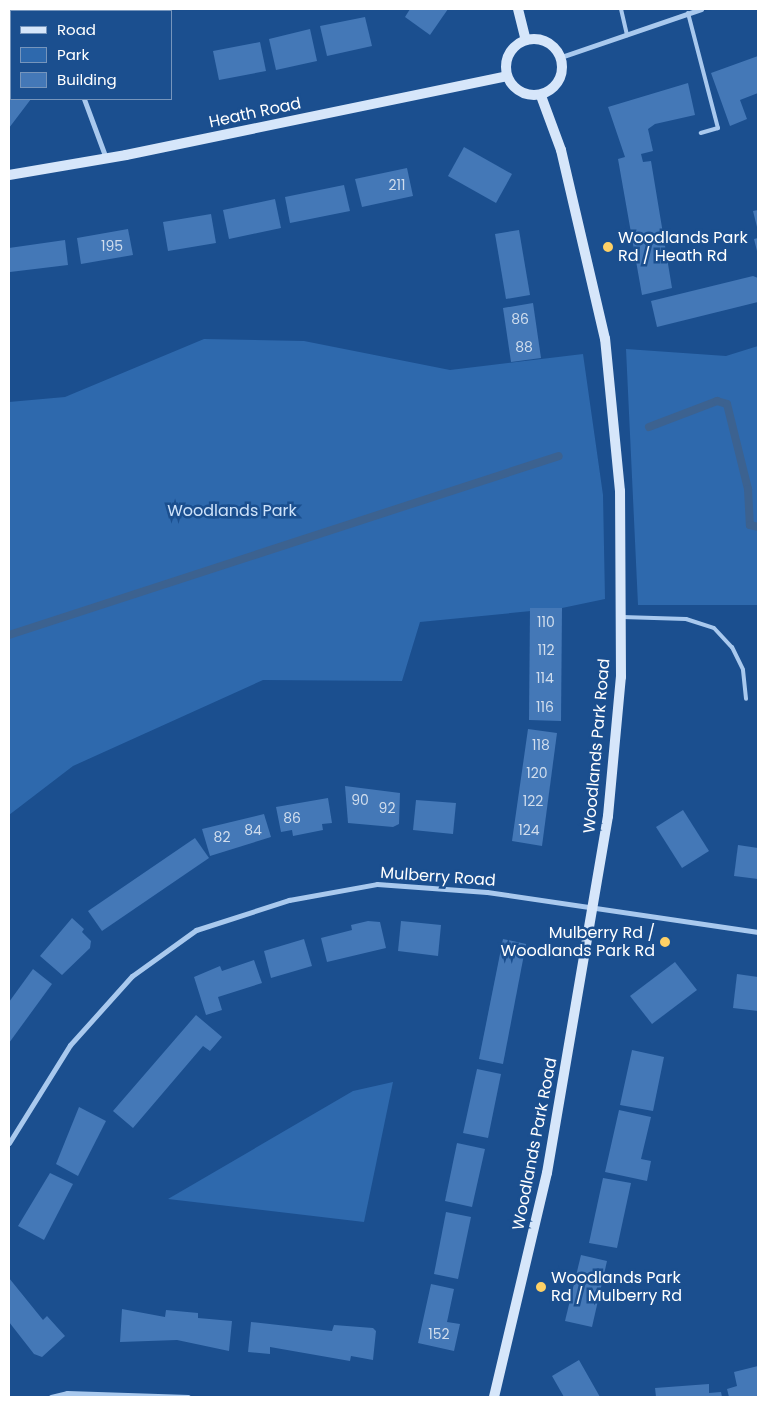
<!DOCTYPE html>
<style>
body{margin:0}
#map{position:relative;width:767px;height:1406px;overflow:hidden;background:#1b4f8f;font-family:Poppins,sans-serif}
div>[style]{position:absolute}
.green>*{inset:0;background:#2e69ad}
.stream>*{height:8px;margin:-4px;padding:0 4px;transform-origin:4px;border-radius:4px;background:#3c6290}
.building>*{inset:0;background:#4478b7}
.lane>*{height:4px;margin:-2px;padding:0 2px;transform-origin:2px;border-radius:2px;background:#a9c9ee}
.street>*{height:5px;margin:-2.5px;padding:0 2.5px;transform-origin:2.5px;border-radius:2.5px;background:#a9c9ee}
.secondary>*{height:10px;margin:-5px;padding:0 5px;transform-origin:5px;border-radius:5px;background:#d6e6fa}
.secondary>.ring{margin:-5px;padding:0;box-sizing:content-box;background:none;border:10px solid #d6e6fa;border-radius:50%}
.dots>*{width:14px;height:14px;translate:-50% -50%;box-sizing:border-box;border:2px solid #1b4f8f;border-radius:50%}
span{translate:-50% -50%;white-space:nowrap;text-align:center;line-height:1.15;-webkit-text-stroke:5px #1b4f8f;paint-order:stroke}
.number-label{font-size:14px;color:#d0dded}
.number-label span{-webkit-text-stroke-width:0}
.street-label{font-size:16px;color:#fff}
.poi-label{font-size:16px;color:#fff}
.left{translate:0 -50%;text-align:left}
.right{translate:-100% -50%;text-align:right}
.park-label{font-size:16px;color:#cfe3fa}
.frame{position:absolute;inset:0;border:10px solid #fff;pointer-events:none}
.legend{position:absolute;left:10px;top:10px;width:162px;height:90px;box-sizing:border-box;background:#1b4f8f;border:1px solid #7695bc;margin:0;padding:6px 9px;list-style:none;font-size:15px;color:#fff}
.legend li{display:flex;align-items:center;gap:10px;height:25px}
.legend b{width:25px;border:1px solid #7695bc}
</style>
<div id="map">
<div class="green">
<i style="clip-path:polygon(204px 339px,304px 341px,450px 370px,583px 354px,603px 495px,605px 599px,562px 608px,420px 622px,402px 681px,263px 680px,73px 766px,9px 815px,9px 402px,65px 397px)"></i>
<i style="clip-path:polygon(758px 346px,758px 605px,638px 605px,626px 349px,726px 356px)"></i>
<i style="clip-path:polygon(393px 1082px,364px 1222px,168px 1199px,353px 1091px)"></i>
</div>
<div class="stream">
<i style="left:649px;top:427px;width:73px;rotate:-20.9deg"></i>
<i style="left:717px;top:401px;width:10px;rotate:17deg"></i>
<i style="left:727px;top:404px;width:88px;rotate:76.1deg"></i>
<i style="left:748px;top:489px;width:36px;rotate:87deg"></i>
<i style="left:750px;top:525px;width:8px;rotate:14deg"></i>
<i style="left:9px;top:635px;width:578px;rotate:-18.03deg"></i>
</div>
<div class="building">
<i style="clip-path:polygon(9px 9px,15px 11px,11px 11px,9px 29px)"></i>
<i style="clip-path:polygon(410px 9px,448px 9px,430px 35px,405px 17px)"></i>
<i style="clip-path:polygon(365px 17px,372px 46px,327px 56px,320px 26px)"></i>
<i style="clip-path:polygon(310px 29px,317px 61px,276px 70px,269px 39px)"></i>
<i style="clip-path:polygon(260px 42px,266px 71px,219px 80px,213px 51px)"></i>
<i style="clip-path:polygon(758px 56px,758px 93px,740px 100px,747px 119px,730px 126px,711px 73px)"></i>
<i style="clip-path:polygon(11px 65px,11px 99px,31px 99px,9px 128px)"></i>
<i style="clip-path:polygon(688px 83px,695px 115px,655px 124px,648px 129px,653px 151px,641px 154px,643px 162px,651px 161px,672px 288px,642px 295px,618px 159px,625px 157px,608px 107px)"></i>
<i style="clip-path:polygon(464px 147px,512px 174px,496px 203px,448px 176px)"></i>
<i style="clip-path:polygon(407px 168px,413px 196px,362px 207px,355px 179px)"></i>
<i style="clip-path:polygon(344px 185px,350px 211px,290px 223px,285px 197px)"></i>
<i style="clip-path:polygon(275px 199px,281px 228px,229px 239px,223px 210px)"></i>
<i style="clip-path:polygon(758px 210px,758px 231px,753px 211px)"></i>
<i style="clip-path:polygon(211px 214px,216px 243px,168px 251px,163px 222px)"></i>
<i style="clip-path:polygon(128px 229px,133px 255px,81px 264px,77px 238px)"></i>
<i style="clip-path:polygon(519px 230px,530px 295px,506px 299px,495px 234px)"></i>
<i style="clip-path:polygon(758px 238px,758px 255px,754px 239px)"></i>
<i style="clip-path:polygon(65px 240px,68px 265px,10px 272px,9px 248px)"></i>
<i style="clip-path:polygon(753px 276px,758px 278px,758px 302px,657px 327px,651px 301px)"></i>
<i style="clip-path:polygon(533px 303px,541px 358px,511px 362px,503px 308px)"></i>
<i style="clip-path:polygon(530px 608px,562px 608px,561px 721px,529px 720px)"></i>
<i style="clip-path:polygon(528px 729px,557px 733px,542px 846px,512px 841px)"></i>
<i style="clip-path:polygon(345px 786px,400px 793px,399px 824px,393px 827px,348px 823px)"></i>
<i style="clip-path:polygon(328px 798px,332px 823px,322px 824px,323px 830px,293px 836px,292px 830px,281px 832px,276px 807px)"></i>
<i style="clip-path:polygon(416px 800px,456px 803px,453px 834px,413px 830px)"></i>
<i style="clip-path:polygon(683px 810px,709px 851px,682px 868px,656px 827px)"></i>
<i style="clip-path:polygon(264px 814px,271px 837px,210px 856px,202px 829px)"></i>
<i style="clip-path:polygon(195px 838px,209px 858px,102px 931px,88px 911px)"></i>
<i style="clip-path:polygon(738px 845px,758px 848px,758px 879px,734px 876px)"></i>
<i style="clip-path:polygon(72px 918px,84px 929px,82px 932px,91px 941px,90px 948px,62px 975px,40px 956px)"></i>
<i style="clip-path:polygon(368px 921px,380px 922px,386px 948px,327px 962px,321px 938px,352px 930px,351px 925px)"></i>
<i style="clip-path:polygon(401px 921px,441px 925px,438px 956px,398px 951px)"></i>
<i style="clip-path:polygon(304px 939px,312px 966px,271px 978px,264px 951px)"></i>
<i style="clip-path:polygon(503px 939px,526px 944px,503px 1064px,479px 1059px)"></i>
<i style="clip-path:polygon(254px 960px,262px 983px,218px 997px,222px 1010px,206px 1015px,194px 977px,220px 966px,222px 971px)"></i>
<i style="clip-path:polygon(675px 962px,697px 990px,652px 1024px,630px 996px)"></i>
<i style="clip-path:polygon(33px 969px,52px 984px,9px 1043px,9px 1002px)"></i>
<i style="clip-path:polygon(737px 974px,758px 977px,758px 1011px,733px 1008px)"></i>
<i style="clip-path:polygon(196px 1015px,222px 1037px,210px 1051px,203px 1046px,133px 1128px,113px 1111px)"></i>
<i style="clip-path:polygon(632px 1050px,664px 1057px,653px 1111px,620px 1105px)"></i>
<i style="clip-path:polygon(477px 1069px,501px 1074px,488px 1138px,463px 1133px)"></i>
<i style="clip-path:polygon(79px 1107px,106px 1121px,78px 1176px,56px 1164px)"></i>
<i style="clip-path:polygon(619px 1110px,651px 1117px,641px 1159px,651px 1161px,647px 1181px,605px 1172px)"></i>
<i style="clip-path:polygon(457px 1143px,485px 1149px,472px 1207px,445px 1201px)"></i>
<i style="clip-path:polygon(50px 1173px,73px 1184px,44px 1240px,18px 1226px)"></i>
<i style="clip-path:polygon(603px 1178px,631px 1183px,617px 1248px,589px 1243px)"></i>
<i style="clip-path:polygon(446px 1212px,471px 1217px,458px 1279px,434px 1274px)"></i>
<i style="clip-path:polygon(581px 1255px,607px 1261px,592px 1327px,565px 1321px)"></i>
<i style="clip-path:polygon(9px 1278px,43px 1320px,47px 1316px,65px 1336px,42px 1357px,34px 1354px,9px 1322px)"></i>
<i style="clip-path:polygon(431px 1284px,454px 1289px,447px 1322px,460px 1324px,454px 1351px,418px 1343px)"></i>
<i style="clip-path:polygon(122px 1309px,165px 1317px,166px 1310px,198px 1313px,198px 1318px,232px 1321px,229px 1351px,177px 1340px,120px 1342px)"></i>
<i style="clip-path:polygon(251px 1322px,332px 1331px,334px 1325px,373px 1328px,376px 1331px,373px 1360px,351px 1356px,350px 1361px,270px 1347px,270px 1354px,248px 1352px)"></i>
<i style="clip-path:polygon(579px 1360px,600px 1397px,608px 1397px,564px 1397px,552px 1376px)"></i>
<i style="clip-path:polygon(758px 1366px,758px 1397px,729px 1397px,727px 1389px,737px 1386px,734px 1372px)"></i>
<i style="clip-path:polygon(709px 1384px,709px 1393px,721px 1392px,722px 1397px,656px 1397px,655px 1388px)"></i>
</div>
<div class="lane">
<i style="left:621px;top:9px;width:27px;rotate:77deg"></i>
<i style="left:688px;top:13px;width:119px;rotate:75.4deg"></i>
<i style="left:718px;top:128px;width:18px;rotate:164deg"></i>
<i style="left:622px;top:617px;width:64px;rotate:1.8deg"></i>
<i style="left:686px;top:619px;width:29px;rotate:18deg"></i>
<i style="left:714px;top:628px;width:26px;rotate:47deg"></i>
<i style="left:732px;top:647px;width:25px;rotate:64deg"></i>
<i style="left:743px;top:670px;width:29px;rotate:84deg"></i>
</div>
<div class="street">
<i style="left:61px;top:9px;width:2px;rotate:63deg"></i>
<i style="left:561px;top:57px;width:148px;rotate:-18.9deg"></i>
<i style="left:84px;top:99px;width:63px;rotate:69.6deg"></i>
<i style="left:9px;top:1143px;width:115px;rotate:-58.1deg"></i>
<i style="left:70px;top:1045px;width:93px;rotate:-48.1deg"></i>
<i style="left:132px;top:976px;width:79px;rotate:-35.7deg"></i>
<i style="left:196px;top:930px;width:98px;rotate:-17.9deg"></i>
<i style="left:289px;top:900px;width:89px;rotate:-10.3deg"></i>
<i style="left:377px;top:884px;width:110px;rotate:4.2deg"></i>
<i style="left:487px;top:892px;width:274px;rotate:8.4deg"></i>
<i style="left:51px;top:1397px;width:16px;rotate:-14deg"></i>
<i style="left:67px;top:1393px;width:121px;rotate:1.9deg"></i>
</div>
<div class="secondary">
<i style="left:518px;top:9px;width:32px;rotate:76deg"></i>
<i class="ring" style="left:506px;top:39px;width:46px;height:46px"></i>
<i style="left:9px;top:175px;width:119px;rotate:-9.7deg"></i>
<i style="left:126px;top:155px;width:388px;rotate:-11.7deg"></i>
<i style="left:494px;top:1397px;width:230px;rotate:-76.7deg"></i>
<i style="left:547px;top:1173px;width:362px;rotate:-80.3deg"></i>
<i style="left:608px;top:816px;width:140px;rotate:-84.7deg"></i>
<i style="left:621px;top:677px;width:186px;rotate:-90.3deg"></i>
<i style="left:620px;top:491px;width:153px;rotate:-95.6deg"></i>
<i style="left:605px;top:339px;width:194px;rotate:-103.1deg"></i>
<i style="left:561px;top:150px;width:58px;rotate:-110.3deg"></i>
</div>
<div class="dots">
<i style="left:608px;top:247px;background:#ffd166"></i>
<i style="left:665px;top:942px;background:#ffd166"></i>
<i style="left:541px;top:1287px;background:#ffd166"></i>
</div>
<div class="number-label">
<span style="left:397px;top:185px">211</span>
<span style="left:112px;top:246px">195</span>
<span style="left:520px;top:319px">86</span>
<span style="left:524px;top:347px">88</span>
<span style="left:546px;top:622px">110</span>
<span style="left:546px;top:650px">112</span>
<span style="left:545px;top:678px">114</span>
<span style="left:545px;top:707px">116</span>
<span style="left:541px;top:745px">118</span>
<span style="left:537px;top:773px">120</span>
<span style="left:360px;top:800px">90</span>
<span style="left:533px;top:801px">122</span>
<span style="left:387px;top:808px">92</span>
<span style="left:292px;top:818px">86</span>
<span style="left:253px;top:830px">84</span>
<span style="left:529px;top:830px">124</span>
<span style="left:222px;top:837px">82</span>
<span style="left:439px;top:1334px">152</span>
</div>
<div class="street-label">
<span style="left:255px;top:113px;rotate:-12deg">Heath Road</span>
<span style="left:597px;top:746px;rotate:-85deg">Woodlands Park Road</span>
<span style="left:438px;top:877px;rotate:4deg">Mulberry Road</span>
<span style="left:535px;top:1144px;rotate:-79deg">Woodlands Park Road</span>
</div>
<div class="poi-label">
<span class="left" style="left:618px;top:247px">Woodlands Park<br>Rd / Heath Rd</span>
<span class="right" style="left:655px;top:942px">Mulberry Rd /<br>Woodlands Park Rd</span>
<span class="left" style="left:551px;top:1287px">Woodlands Park<br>Rd / Mulberry Rd</span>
</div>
<div class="park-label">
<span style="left:232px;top:511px">Woodlands Park</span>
</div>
<div class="frame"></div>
<ul class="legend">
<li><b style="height:6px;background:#d6e6fa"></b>Road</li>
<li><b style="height:14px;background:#2e69ad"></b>Park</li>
<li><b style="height:14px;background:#4478b7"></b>Building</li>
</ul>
</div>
